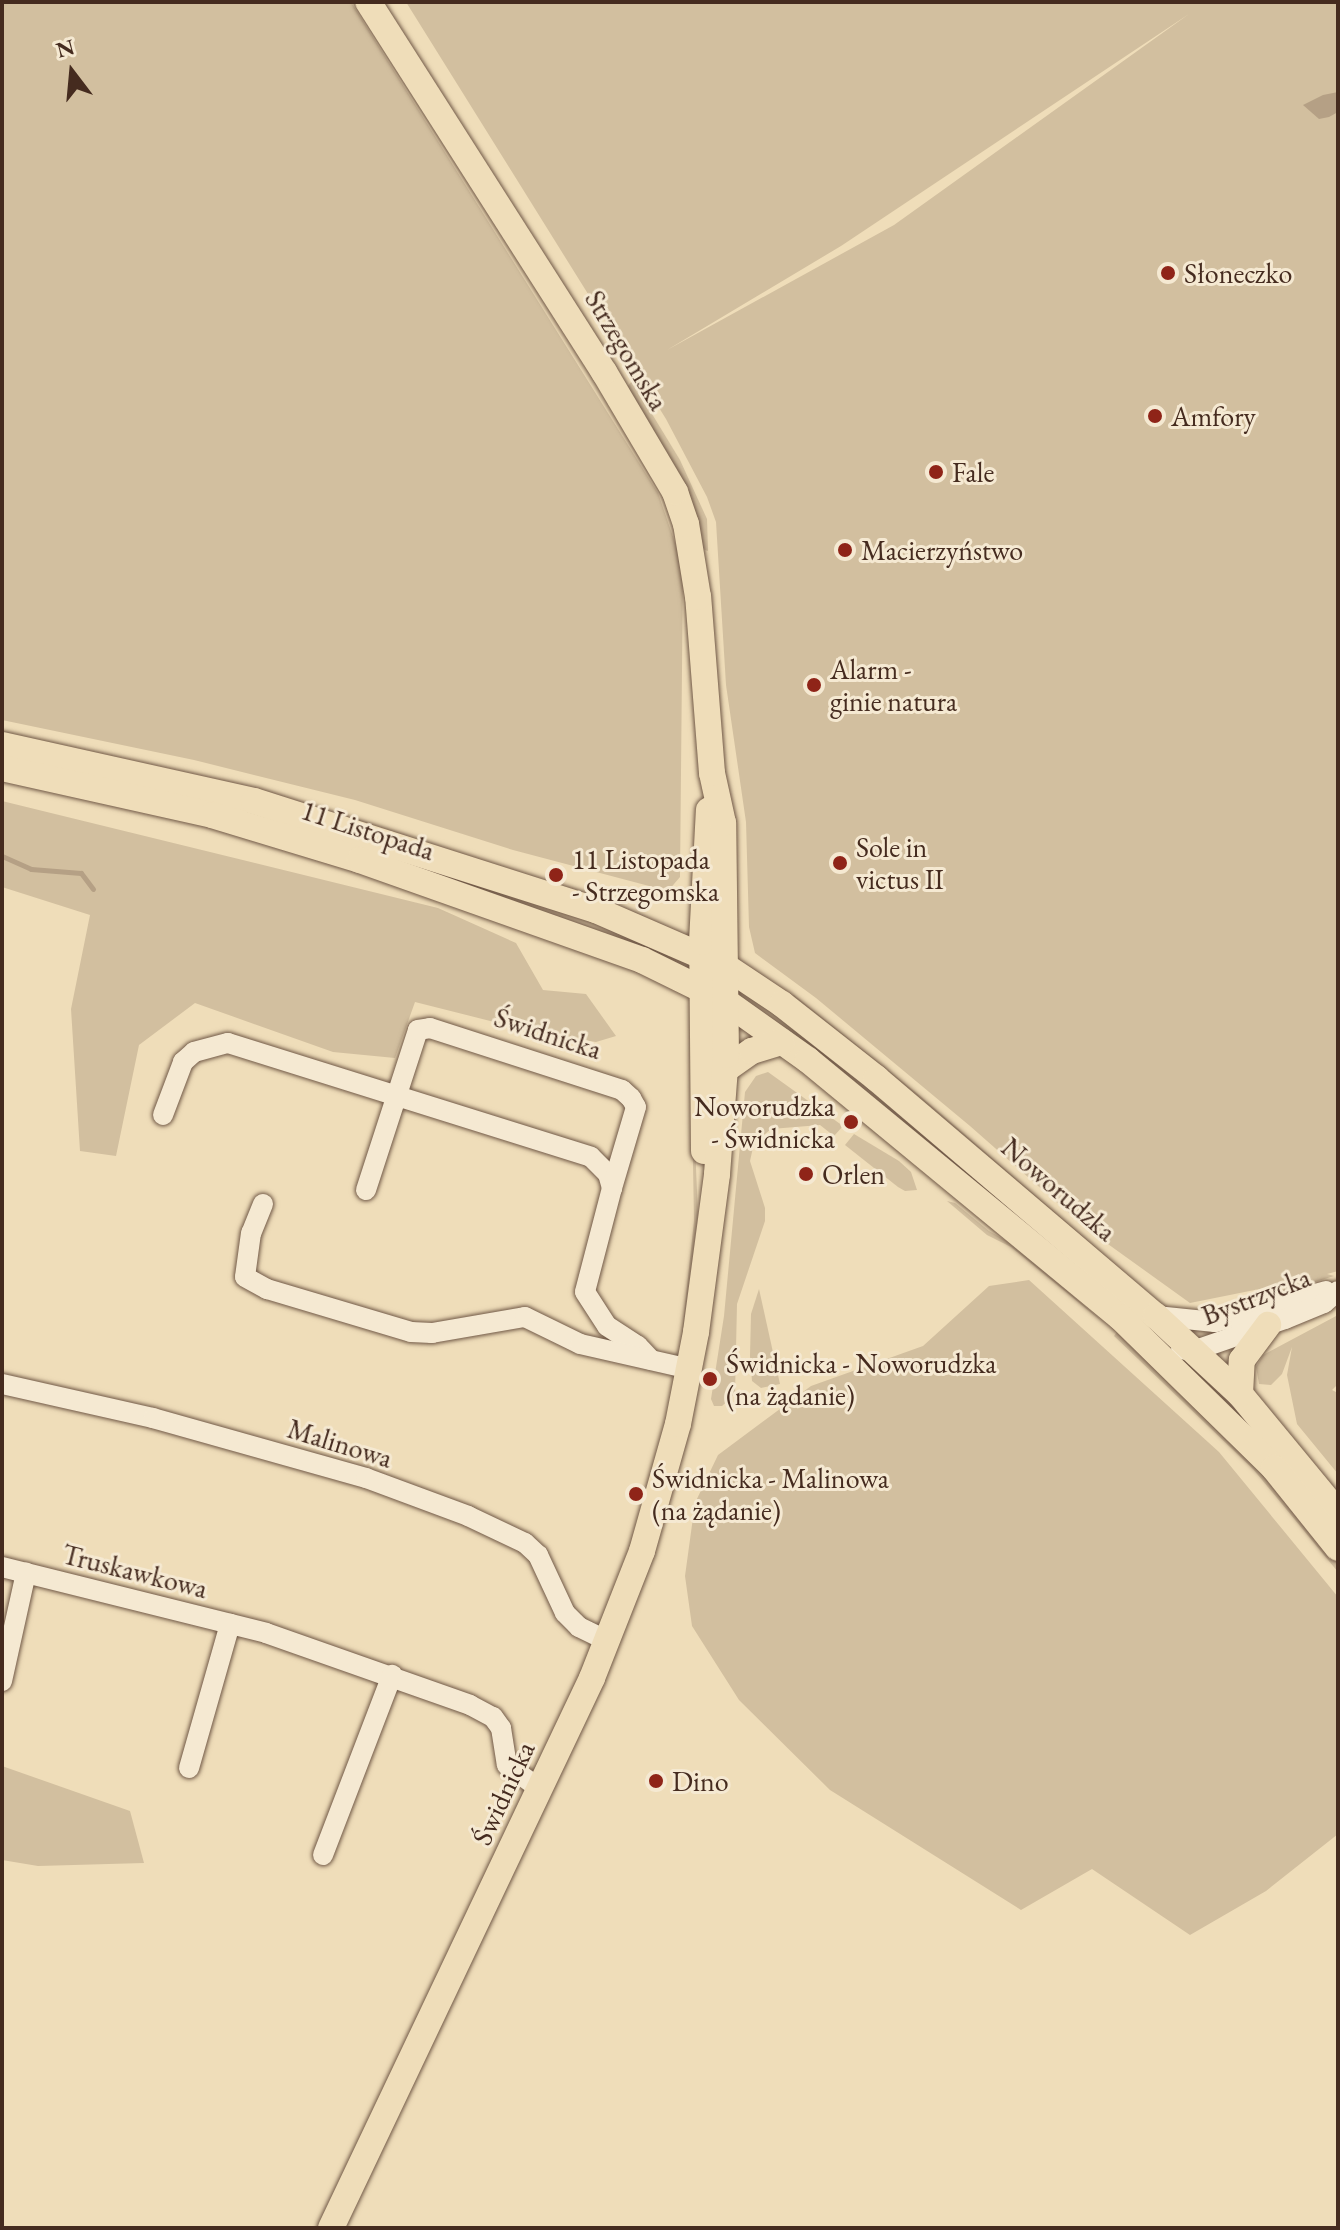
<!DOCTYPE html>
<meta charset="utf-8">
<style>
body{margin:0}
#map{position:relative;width:1340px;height:2230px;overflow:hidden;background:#efddb9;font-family:"EB Garamond",serif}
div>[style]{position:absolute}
.green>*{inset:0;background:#d2bf9f}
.water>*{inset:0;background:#b5a085}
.stream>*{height:5px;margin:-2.5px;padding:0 2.5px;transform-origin:2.5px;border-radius:2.5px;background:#b5a085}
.roads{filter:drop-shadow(0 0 2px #705846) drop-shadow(0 0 2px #705846)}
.minor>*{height:20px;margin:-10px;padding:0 10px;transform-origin:10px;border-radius:10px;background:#f5e9d2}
.major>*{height:26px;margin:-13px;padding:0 13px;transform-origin:13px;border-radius:13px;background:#efddb9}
.dots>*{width:22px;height:22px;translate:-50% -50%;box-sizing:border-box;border:4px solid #f5e9d2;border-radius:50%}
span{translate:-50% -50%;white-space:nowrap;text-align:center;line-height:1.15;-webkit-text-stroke:6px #f5e9d2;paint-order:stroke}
.poi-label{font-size:28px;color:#452b1f}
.left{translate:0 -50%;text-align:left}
.right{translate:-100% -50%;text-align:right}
.street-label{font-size:28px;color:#452b1f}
.frame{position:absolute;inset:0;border:4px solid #452b1f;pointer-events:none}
.north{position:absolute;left:32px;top:32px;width:80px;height:80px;-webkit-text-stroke:6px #f5e9d2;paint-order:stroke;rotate:344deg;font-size:22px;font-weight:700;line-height:32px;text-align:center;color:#452b1f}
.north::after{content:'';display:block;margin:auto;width:28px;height:36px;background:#452b1f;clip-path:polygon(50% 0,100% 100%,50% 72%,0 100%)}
</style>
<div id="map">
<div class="green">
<i style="clip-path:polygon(2px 2px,351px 2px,658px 493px,683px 566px,680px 877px,668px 891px,513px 850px,355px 800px,194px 760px,2px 720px)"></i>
<i style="clip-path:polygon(evenodd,406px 2px,1338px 2px,1338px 1271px,1327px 1274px,1334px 1276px,1283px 1292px,1285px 1286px,1299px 1281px,1190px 1303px,1087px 1229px,970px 1126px,816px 998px,755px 953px,749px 927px,746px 822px,726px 685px,716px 522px,707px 497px,666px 419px,406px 2px,1189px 14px,894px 225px,667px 350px,841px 246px,1189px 14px)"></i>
<i style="clip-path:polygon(632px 381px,680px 460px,707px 519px,708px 551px,699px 548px,627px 387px)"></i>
<i style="clip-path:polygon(2px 801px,438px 908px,516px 943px,543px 990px,586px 994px,616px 1036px,596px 1042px,526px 1030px,415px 1002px,395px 1058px,333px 1052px,195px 1003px,139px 1045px,116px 1156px,80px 1151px,71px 1009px,90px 915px,2px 887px)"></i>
<i style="clip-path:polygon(794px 995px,919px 1095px,1138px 1284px,1136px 1286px,790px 996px)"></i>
<i style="clip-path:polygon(691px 1050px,698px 1215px,681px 1343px,694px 1221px)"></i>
<i style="clip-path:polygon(768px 1072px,843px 1126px,834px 1136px,820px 1125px,771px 1129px,754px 1143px,750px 1161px,765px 1208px,765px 1221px,737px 1304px,735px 1394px,722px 1406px,714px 1406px,711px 1399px,724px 1316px,745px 1092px,756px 1076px)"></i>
<i style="clip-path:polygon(854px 1134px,899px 1161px,911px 1172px,917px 1190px,905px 1191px,898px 1187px,845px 1145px)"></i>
<i style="clip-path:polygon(947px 1201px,955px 1203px,989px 1231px,1019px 1248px,1105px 1324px,1011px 1247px,987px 1235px)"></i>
<i style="clip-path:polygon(1029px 1280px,1219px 1452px,1338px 1597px,1338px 1834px,1266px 1891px,1190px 1935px,1092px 1869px,1021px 1910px,830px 1790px,739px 1700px,692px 1626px,685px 1576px,695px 1503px,718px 1455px,811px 1386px,923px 1346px,989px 1286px)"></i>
<i style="clip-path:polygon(759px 1289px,780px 1384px,761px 1388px,752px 1381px,750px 1356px,751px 1314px)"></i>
<i style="clip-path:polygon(1338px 1315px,1338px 1384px,1332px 1390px,1338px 1393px,1338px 1474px,1297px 1424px,1287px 1375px,1292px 1347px,1282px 1374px,1271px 1385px,1259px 1384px,1256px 1367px,1263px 1355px)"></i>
<i style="clip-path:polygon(1117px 1332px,1260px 1469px,1338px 1564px,1338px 1572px,1253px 1469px,1114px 1336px)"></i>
<i style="clip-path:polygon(2px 1766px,130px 1811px,144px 1863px,38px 1866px,2px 1860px)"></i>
</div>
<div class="water">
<i style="clip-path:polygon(1338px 92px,1338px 112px,1329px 117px,1319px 119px,1303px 105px,1323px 95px)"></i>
</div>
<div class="stream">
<i style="left:2px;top:856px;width:32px;rotate:24deg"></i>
<i style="left:31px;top:869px;width:50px;rotate:4.6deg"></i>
<i style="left:81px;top:873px;width:20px;rotate:53deg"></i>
</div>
<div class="roads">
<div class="minor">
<i style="left:163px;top:1115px;width:57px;rotate:-69.3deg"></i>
<i style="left:183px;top:1062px;width:15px;rotate:-42deg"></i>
<i style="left:194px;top:1052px;width:35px;rotate:-15deg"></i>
<i style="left:228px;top:1043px;width:380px;rotate:17.4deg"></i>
<i style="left:591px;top:1157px;width:24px;rotate:45deg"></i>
<i style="left:608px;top:1174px;width:15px;rotate:74deg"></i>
<i style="left:612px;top:1188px;width:107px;rotate:104.6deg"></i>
<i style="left:585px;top:1292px;width:40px;rotate:57.1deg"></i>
<i style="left:607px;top:1326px;width:37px;rotate:33deg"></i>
<i style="left:638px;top:1346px;width:19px;rotate:47deg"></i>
<i style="left:366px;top:1190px;width:168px;rotate:-72deg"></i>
<i style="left:418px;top:1030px;width:12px;rotate:-9deg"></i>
<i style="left:430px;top:1028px;width:202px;rotate:17.9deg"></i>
<i style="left:622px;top:1090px;width:12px;rotate:42deg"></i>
<i style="left:631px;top:1098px;width:10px;rotate:61deg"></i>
<i style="left:636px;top:1107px;width:84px;rotate:106.5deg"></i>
<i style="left:263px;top:1204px;width:31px;rotate:112deg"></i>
<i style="left:251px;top:1233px;width:44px;rotate:97.8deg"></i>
<i style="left:245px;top:1277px;width:25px;rotate:29deg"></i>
<i style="left:267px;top:1289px;width:150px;rotate:16.6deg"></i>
<i style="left:411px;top:1332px;width:21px;rotate:3deg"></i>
<i style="left:432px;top:1333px;width:94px;rotate:-9.8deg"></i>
<i style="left:525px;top:1317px;width:61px;rotate:26.1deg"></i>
<i style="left:580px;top:1344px;width:113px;rotate:12.8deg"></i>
<i style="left:1156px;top:1316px;width:59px;rotate:5.8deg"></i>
<i style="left:1215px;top:1322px;width:115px;rotate:-15.6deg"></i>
<i style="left:1181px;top:1349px;width:12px;rotate:9deg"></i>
<i style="left:1193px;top:1351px;width:97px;rotate:-19.2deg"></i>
<i style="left:1285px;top:1319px;width:42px;rotate:-22.3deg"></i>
<i style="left:1324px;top:1303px;width:18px;rotate:-41deg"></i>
<i style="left:2px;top:1384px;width:155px;rotate:12.7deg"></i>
<i style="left:153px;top:1418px;width:221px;rotate:15.7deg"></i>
<i style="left:366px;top:1478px;width:109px;rotate:20.4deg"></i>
<i style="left:468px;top:1516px;width:63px;rotate:25.3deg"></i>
<i style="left:525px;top:1543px;width:18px;rotate:43deg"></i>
<i style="left:538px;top:1555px;width:64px;rotate:65deg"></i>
<i style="left:565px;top:1613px;width:20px;rotate:45deg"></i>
<i style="left:579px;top:1627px;width:32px;rotate:26deg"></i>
<i style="left:2px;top:1567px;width:272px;rotate:14deg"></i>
<i style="left:266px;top:1633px;width:216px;rotate:19.4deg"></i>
<i style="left:470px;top:1705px;width:26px;rotate:28deg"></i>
<i style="left:493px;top:1717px;width:14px;rotate:54deg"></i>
<i style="left:501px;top:1728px;width:37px;rotate:81deg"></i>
<i style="left:507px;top:1765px;width:41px;rotate:36deg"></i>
<i style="left:2px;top:1681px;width:111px;rotate:-77.5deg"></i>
<i style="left:189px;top:1768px;width:150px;rotate:-74.1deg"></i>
<i style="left:323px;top:1855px;width:193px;rotate:-69deg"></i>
</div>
<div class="major">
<i style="left:2px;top:745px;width:258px;rotate:12.5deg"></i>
<i style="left:254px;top:801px;width:359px;rotate:17.7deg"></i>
<i style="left:596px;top:910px;width:141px;rotate:23.5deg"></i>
<i style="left:725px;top:966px;width:69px;rotate:33.7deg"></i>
<i style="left:782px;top:1004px;width:120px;rotate:38.2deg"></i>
<i style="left:876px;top:1078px;width:367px;rotate:40.4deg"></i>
<i style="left:1156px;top:1316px;width:115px;rotate:42.9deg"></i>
<i style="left:1240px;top:1394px;width:154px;rotate:50.5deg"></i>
<i style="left:2px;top:768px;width:215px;rotate:12.6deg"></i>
<i style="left:212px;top:815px;width:155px;rotate:16.9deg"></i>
<i style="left:360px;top:860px;width:299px;rotate:19.5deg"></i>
<i style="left:642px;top:960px;width:93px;rotate:26.3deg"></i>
<i style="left:725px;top:1001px;width:102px;rotate:35.4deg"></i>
<i style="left:808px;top:1060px;width:404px;rotate:39.5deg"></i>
<i style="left:1120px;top:1317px;width:216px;rotate:44.4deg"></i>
<i style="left:1274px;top:1468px;width:102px;rotate:51.3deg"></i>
<i style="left:726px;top:1069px;width:32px;rotate:-35deg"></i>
<i style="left:752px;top:1051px;width:31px;rotate:-17deg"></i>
<i style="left:704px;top:1151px;width:209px;rotate:-90.5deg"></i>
<i style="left:702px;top:942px;width:132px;rotate:-87deg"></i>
<i style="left:1240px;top:1394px;width:34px;rotate:-87deg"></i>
<i style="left:1242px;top:1360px;width:44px;rotate:-53.4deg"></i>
<i style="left:331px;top:2228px;width:609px;rotate:-64.61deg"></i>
<i style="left:592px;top:1678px;width:136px;rotate:-68.5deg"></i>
<i style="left:642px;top:1551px;width:132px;rotate:-74.2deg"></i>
<i style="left:678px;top:1424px;width:94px;rotate:-78.9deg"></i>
<i style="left:696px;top:1332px;width:159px;rotate:-82.4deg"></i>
<i style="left:717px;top:1174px;width:119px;rotate:-85.7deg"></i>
<i style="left:726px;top:1055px;width:232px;rotate:-90.7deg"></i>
<i style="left:723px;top:823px;width:51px;rotate:-102.4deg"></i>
<i style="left:712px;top:773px;width:177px;rotate:-94.5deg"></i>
<i style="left:698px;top:597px;width:74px;rotate:-99.3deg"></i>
<i style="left:686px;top:524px;width:34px;rotate:-109deg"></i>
<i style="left:675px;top:492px;width:139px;rotate:-120.6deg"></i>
<i style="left:604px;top:372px;width:439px;rotate:-122.5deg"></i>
</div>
</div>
<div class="dots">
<i style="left:1168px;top:273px;background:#8f2418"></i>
<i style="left:1155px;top:416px;background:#8f2418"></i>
<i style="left:936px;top:472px;background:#8f2418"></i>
<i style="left:845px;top:550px;background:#8f2418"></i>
<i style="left:814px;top:685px;background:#8f2418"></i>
<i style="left:840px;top:863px;background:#8f2418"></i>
<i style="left:556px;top:875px;background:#8f2418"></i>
<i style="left:851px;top:1122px;background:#8f2418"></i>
<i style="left:806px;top:1174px;background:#8f2418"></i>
<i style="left:710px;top:1379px;background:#8f2418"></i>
<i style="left:636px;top:1494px;background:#8f2418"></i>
<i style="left:656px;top:1781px;background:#8f2418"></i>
</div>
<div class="poi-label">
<span class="left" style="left:1184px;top:273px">Słoneczko</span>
<span class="left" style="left:1171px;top:416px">Amfory</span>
<span class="left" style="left:952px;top:472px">Fale</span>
<span class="left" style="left:861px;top:550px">Macierzyństwo</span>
<span class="left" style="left:830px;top:685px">Alarm -<br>ginie natura</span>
<span class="left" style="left:856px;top:863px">Sole in<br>victus II</span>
<span class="left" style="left:572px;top:875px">11 Listopada<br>- Strzegomska</span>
<span class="right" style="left:835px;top:1122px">Noworudzka<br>- Świdnicka</span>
<span class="left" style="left:822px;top:1174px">Orlen</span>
<span class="left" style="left:726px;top:1379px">Świdnicka - Noworudzka<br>(na żądanie)</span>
<span class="left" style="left:652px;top:1494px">Świdnicka - Malinowa<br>(na żądanie)</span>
<span class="left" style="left:672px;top:1781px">Dino</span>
</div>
<div class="street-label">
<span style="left:627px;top:350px;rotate:59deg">Strzegomska</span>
<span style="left:368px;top:830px;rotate:18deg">11 Listopada</span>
<span style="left:548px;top:1033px;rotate:18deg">Świdnicka</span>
<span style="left:1059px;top:1189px;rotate:41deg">Noworudzka</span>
<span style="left:1256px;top:1296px;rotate:-21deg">Bystrzycka</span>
<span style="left:340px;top:1443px;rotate:17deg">Malinowa</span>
<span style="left:135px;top:1571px;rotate:14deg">Truskawkowa</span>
<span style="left:503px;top:1793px;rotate:-65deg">Świdnicka</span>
</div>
<div class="frame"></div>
<div class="north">N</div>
</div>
